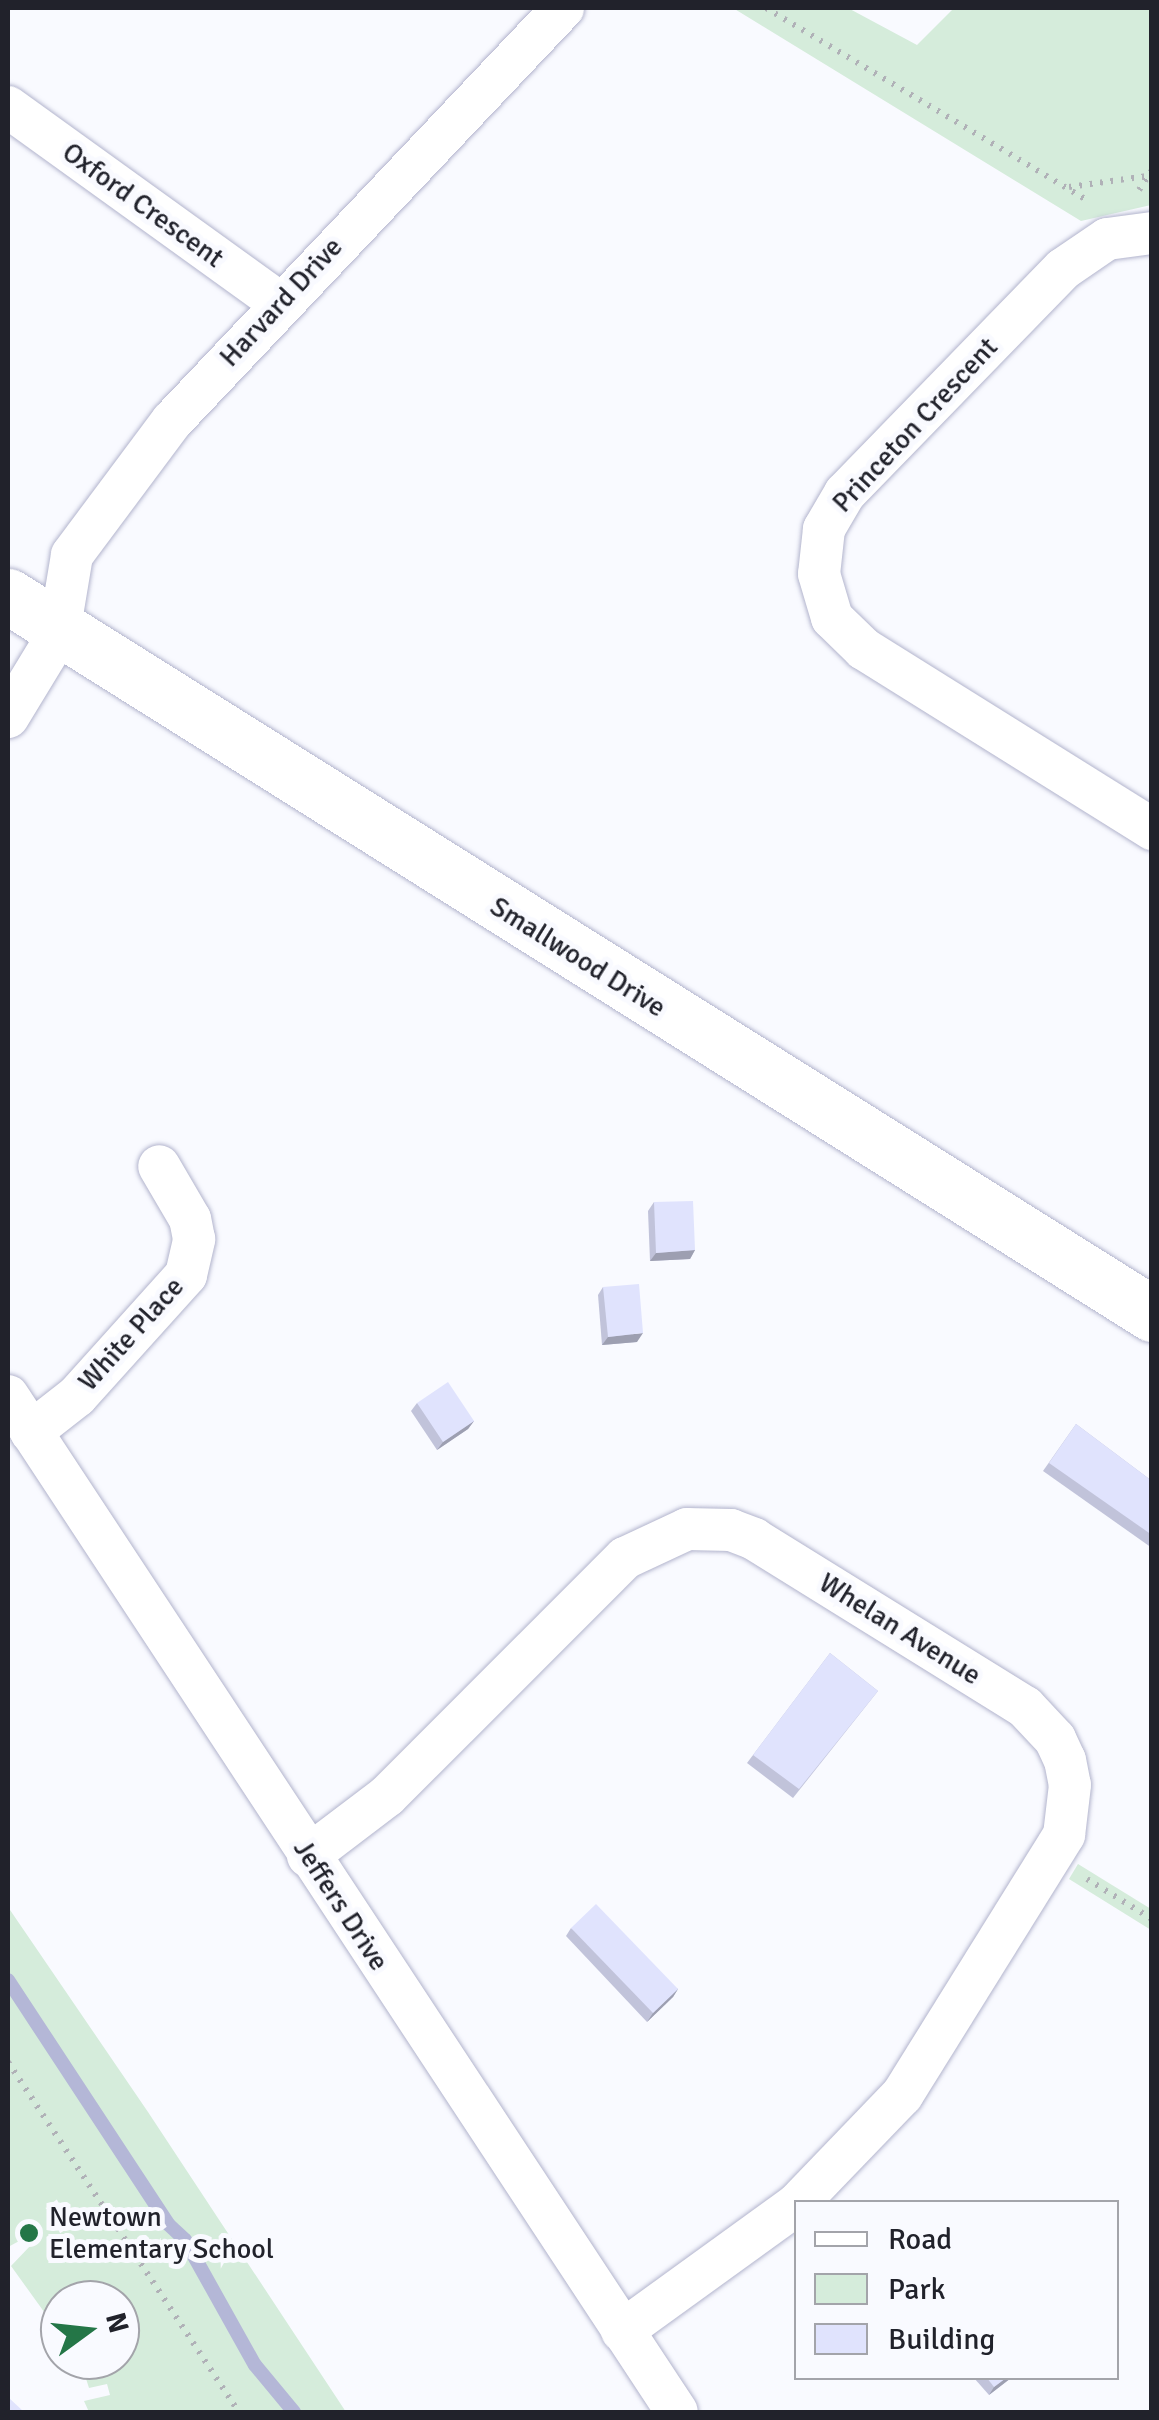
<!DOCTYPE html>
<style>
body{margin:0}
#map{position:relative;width:1159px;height:2420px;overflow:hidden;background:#f9faff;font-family:Signika,sans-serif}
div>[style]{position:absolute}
.green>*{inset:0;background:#d5ecdb}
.stream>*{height:14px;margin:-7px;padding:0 7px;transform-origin:7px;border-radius:7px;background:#b4b7d7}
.path>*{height:6px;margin-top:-3px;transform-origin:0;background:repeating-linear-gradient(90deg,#b0b1b7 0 2.5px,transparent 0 10.5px)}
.roads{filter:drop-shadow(0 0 2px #b2b4cd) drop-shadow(0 0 2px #b2b4cd)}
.street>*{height:42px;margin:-21px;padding:0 21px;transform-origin:21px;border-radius:21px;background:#fff}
.secondary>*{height:55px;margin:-27.5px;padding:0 27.5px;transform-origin:27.5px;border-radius:27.5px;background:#fff}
.wall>*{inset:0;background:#c1c3da}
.shaded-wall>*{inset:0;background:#9d9fb1}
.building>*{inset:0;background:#e0e3fd}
.dots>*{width:28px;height:28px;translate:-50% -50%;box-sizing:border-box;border:5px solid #f9faff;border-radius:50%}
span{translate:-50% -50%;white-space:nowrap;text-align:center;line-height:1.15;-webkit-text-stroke:10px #f9faff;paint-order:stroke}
.street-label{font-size:28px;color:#21222b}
.poi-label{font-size:28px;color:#21222b}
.left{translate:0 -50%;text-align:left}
.frame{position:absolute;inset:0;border:10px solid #21222b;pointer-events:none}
.legend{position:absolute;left:794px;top:2200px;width:325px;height:180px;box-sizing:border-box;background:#f9faff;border:2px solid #a3a4aa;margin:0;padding:12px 18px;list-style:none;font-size:30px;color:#21222b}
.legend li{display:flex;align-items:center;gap:20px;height:50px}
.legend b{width:50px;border:2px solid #a3a4aa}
.north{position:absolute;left:40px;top:2280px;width:100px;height:100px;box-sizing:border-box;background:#f9faff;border:2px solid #a3a4aa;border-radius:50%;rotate:75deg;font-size:28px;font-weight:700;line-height:40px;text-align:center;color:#21222b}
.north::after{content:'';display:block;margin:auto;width:35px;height:45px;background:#247647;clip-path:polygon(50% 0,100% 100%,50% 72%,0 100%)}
</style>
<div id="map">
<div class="green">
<i style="clip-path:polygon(733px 8px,848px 8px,917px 45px,954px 8px,1151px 8px,1151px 205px,1081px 221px)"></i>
<i style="clip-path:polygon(1078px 1864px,1151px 1909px,1151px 1930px,1069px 1879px)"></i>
<i style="clip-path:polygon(8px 1907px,148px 2112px,346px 2412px,89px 2412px,84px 2401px,110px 2395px,107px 2384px,89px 2388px,80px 2360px,120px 2360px,120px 2300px,60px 2300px,60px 2334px,11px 2266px,31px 2245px,23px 2239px,8px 2247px)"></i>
</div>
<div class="stream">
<i style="left:8px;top:1980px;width:292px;rotate:56.7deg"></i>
<i style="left:168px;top:2224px;width:23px;rotate:43deg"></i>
<i style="left:185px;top:2240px;width:143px;rotate:60.8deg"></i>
<i style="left:255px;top:2365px;width:61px;rotate:50.3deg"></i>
</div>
<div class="path">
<i style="left:766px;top:8px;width:374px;rotate:30.9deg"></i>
<i style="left:1069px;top:187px;width:79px;rotate:-8deg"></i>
<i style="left:1139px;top:190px;width:24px;rotate:-57deg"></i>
<i style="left:1087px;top:1879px;width:76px;rotate:31.6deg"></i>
<i style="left:8px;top:2062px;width:419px;rotate:56.6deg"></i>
</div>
<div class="roads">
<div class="street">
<i style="left:8px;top:107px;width:333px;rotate:35.8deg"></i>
<i style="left:1152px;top:233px;width:45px;rotate:172.4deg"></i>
<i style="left:1107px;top:239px;width:53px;rotate:145.7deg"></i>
<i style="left:1063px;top:269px;width:313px;rotate:134.2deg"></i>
<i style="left:845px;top:493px;width:42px;rotate:120.3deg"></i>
<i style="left:824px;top:529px;width:45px;rotate:96.3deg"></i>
<i style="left:819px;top:574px;width:46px;rotate:73.5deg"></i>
<i style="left:832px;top:618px;width:45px;rotate:44.1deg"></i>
<i style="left:864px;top:649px;width:340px;rotate:32deg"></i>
<i style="left:8px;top:717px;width:98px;rotate:-58.7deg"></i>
<i style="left:59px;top:633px;width:79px;rotate:-80.5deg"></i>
<i style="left:72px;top:555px;width:167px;rotate:-53.3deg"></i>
<i style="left:172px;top:421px;width:569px;rotate:-46.57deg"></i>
<i style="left:8px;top:1396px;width:1216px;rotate:56.64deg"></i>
<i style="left:31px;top:1432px;width:58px;rotate:-38deg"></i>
<i style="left:77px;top:1396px;width:163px;rotate:-48deg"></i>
<i style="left:186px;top:1275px;width:37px;rotate:-77deg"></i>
<i style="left:194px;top:1239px;width:20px;rotate:-101deg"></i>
<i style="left:190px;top:1219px;width:61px;rotate:-120.3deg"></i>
<i style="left:308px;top:1856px;width:99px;rotate:-37.2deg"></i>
<i style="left:387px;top:1796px;width:337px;rotate:-45deg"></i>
<i style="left:625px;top:1558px;width:68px;rotate:-25.1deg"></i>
<i style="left:687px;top:1529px;width:44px;rotate:1.3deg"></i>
<i style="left:731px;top:1530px;width:25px;rotate:21deg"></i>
<i style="left:754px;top:1539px;width:319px;rotate:31.8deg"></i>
<i style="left:1025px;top:1707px;width:44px;rotate:46.8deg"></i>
<i style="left:1055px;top:1739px;width:23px;rotate:65deg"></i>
<i style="left:1065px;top:1760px;width:25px;rotate:79deg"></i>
<i style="left:1070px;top:1785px;width:50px;rotate:96.8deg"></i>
<i style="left:1064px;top:1835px;width:306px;rotate:121.9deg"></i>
<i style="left:902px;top:2095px;width:149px;rotate:133.9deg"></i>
<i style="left:622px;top:2331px;width:215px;rotate:-35.9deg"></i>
</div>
<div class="secondary">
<i style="left:8px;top:596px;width:1351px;rotate:32.11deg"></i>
</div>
</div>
<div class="wall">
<i style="clip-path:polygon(654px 1202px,695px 1250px,690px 1259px,650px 1261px,648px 1211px)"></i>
<i style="clip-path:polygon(603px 1287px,637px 1342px,602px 1345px,598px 1295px)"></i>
<i style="clip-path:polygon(417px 1403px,474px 1421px,468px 1429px,437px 1450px,411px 1411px)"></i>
<i style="clip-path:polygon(1076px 1424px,1152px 1481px,1152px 1548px,1043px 1471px)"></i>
<i style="clip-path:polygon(830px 1653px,878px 1691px,793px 1798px,747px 1763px)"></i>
<i style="clip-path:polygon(571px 1928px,678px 1989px,673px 1997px,647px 2022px,566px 1936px)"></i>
<i style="clip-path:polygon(974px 2378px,1011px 2378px,989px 2395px)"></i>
</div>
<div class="shaded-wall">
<i style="clip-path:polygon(695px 1250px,690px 1259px,650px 1261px,656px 1253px)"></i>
<i style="clip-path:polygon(643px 1333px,637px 1342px,602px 1345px,608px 1337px)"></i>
<i style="clip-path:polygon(474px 1421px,468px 1429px,437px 1450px,443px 1442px)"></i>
<i style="clip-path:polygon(678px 1989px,673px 1997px,647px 2022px,653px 2013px)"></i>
<i style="clip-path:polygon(1006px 2378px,1011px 2378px,989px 2395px,994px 2387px)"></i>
</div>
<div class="building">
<i style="clip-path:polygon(693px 1201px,695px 1250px,656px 1253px,654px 1202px)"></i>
<i style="clip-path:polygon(639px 1284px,643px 1333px,608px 1337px,603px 1287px)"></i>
<i style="clip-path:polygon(448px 1382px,474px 1421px,443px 1442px,417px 1403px)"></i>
<i style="clip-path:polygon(1076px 1424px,1152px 1481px,1152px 1535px,1049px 1463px)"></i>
<i style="clip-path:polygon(830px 1653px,878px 1691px,799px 1789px,753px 1755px)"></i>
<i style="clip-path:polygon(596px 1904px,678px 1989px,653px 2013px,571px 1928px)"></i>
<i style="clip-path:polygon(987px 2378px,1006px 2378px,994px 2387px)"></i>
<i style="clip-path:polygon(8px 2397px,24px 2412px,8px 2412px)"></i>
</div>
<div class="dots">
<i style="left:29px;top:2233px;background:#247647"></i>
</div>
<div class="street-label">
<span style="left:143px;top:205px;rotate:36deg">Oxford Crescent</span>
<span style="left:281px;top:302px;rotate:-47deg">Harvard Drive</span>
<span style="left:915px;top:425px;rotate:-47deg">Princeton Crescent</span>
<span style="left:578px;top:957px;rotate:32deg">Smallwood Drive</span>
<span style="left:131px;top:1334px;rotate:-48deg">White Place</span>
<span style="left:900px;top:1629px;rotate:32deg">Whelan Avenue</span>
<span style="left:341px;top:1905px;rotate:57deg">Jeffers Drive</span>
</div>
<div class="poi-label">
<span class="left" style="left:49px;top:2233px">Newtown<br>Elementary School</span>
</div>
<div class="frame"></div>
<ul class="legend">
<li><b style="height:12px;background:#fff"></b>Road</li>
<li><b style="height:28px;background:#d5ecdb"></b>Park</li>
<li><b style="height:28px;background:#e0e3fd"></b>Building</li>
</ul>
<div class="north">N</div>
</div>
